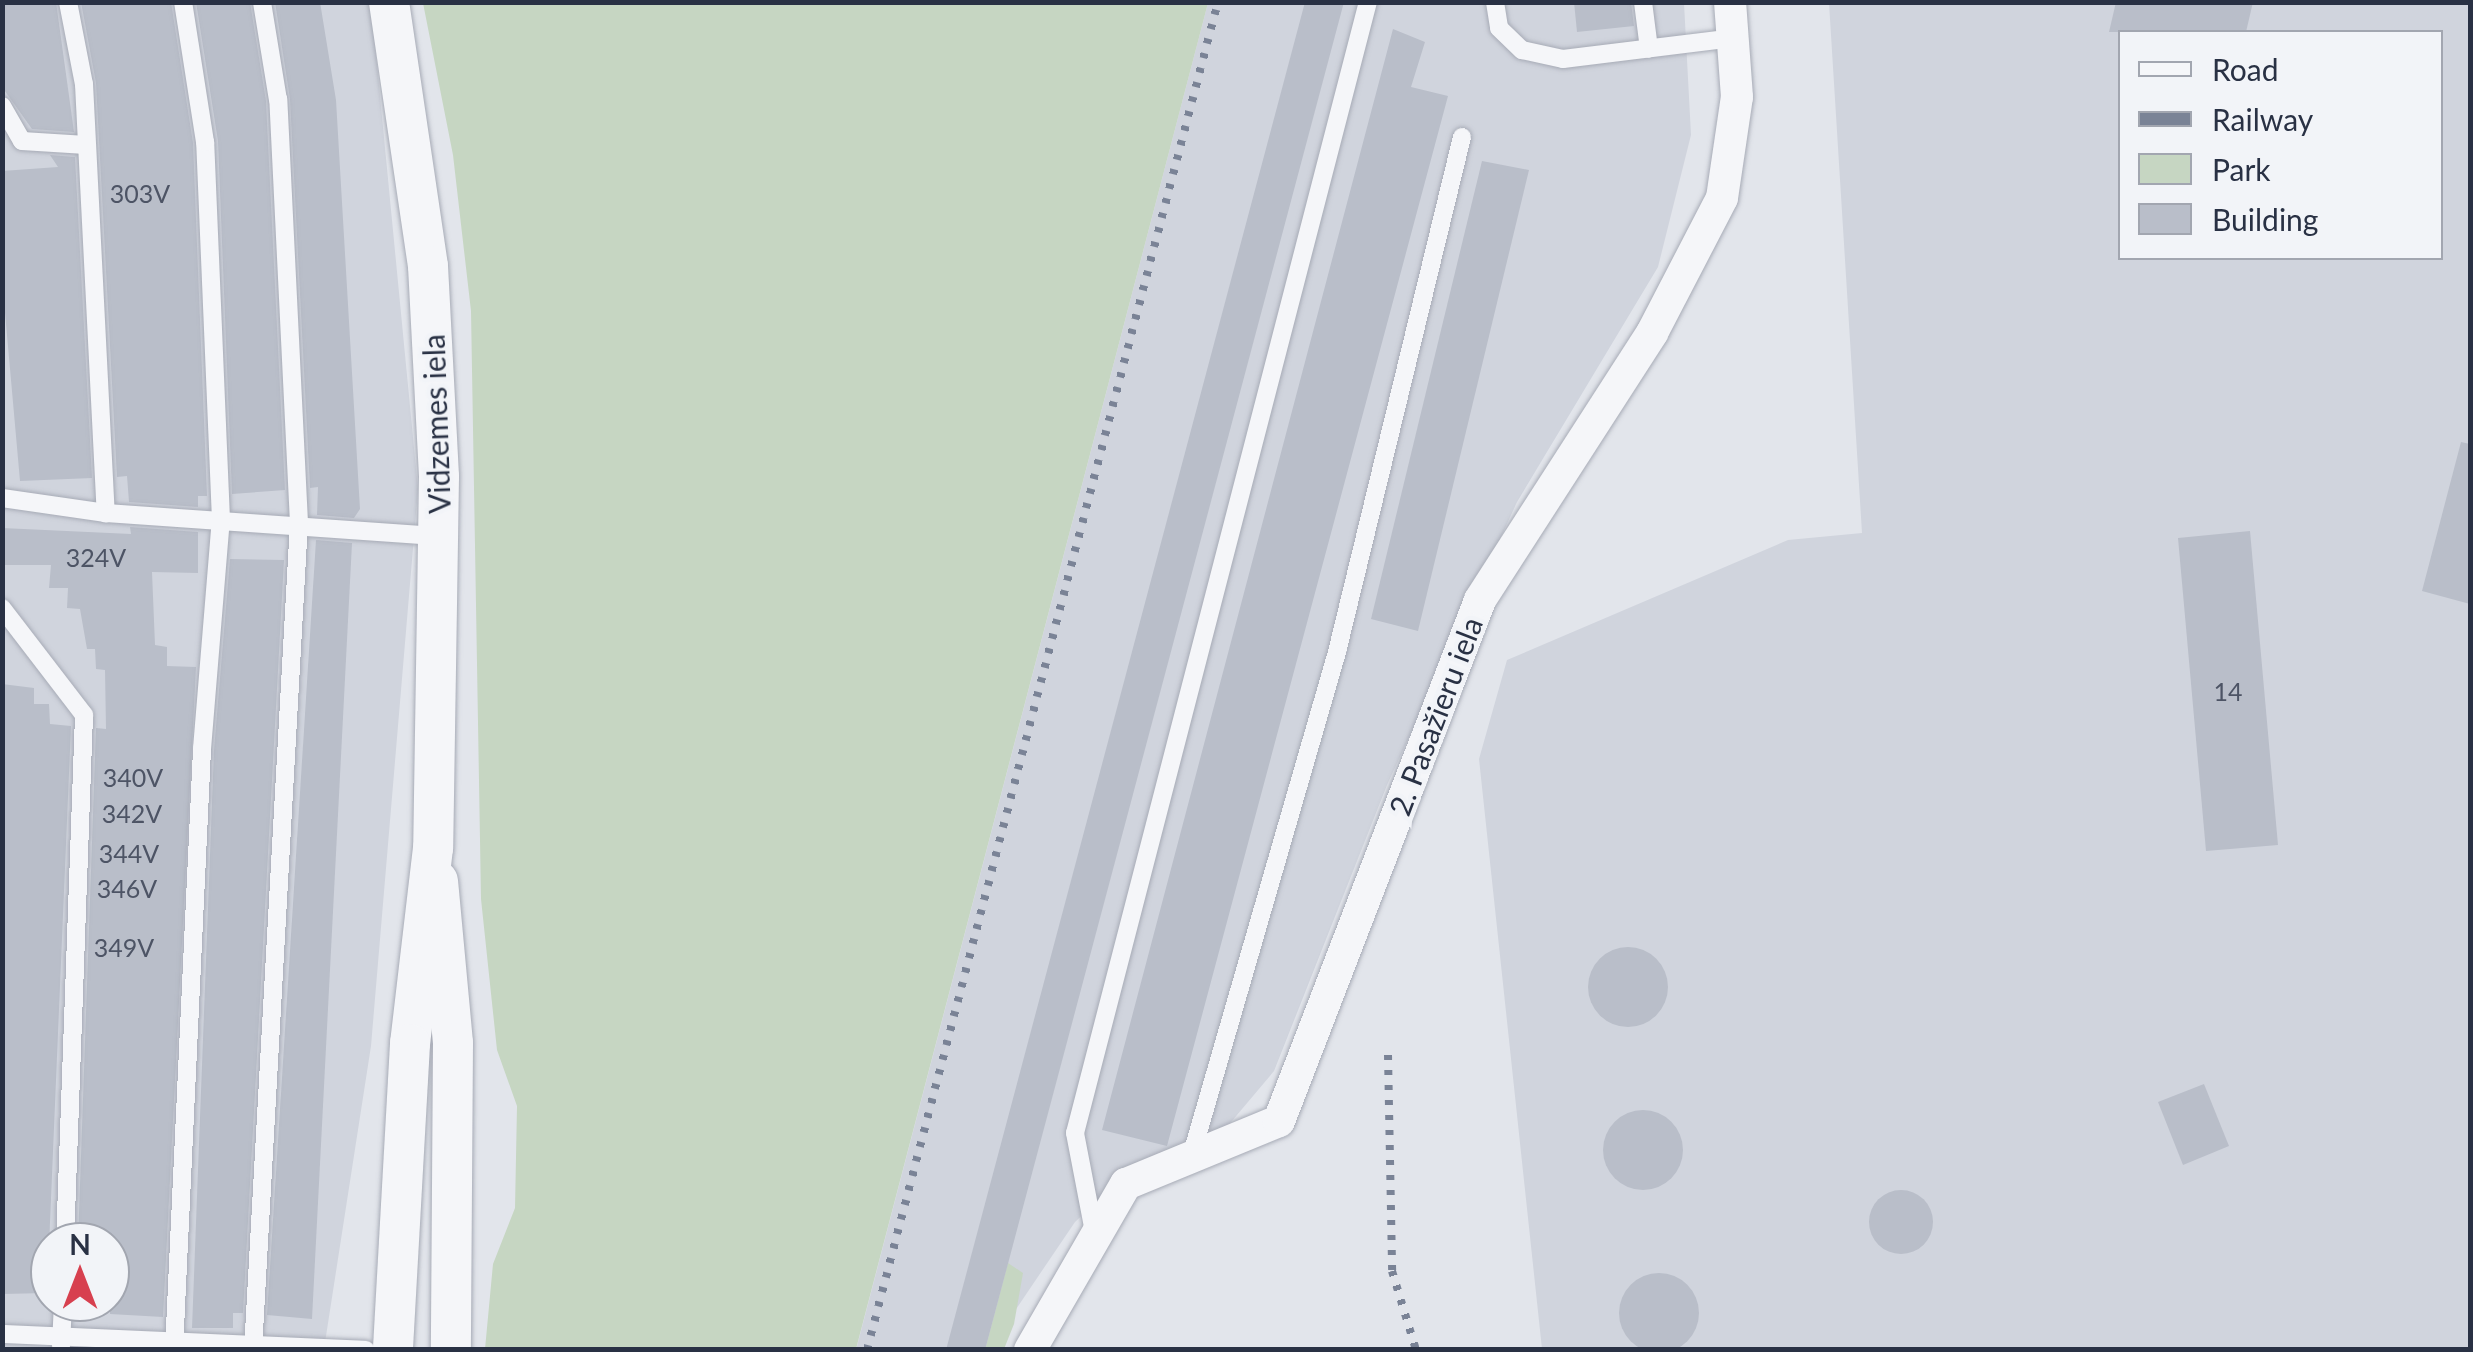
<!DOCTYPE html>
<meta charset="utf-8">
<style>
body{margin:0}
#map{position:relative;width:2473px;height:1352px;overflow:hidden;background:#e2e5eb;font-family:Lato,sans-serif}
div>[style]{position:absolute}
.built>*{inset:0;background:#d0d4dd}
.green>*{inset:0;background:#c6d6c2}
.building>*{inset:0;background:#b9bec9}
.round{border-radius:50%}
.roads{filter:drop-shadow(0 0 2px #a7abb6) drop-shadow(0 0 2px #a7abb6)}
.service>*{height:18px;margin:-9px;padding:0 9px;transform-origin:9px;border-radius:9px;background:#f5f6f9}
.minor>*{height:32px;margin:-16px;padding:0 16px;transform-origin:16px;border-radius:16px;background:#f5f6f9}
.tertiary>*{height:40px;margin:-20px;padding:0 20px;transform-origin:20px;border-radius:20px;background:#f5f6f9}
.rail>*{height:8px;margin-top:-4px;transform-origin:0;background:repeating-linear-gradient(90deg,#7a8396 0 5px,transparent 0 15px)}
span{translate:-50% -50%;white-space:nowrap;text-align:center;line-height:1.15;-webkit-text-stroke:9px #f2f4f8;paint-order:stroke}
.number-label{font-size:25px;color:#4d5465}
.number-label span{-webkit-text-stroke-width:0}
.street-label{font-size:30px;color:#293144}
.frame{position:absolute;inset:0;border:5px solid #293144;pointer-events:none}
.legend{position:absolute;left:2118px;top:30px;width:325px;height:230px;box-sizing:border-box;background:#f2f4f8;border:2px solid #a2a6b0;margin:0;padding:12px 18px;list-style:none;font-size:30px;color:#293144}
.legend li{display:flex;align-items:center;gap:20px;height:50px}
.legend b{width:50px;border:2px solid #a2a6b0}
.north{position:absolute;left:30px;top:1222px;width:100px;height:100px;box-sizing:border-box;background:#f2f4f8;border:2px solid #a2a6b0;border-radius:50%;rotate:0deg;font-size:28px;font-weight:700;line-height:40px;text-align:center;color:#293144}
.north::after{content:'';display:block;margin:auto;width:35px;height:45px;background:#d7404f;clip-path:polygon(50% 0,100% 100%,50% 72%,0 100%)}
</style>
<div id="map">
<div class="built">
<i style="clip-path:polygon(evenodd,3px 3px,371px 3px,418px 489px,371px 1046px,324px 1349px,3px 1350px,3px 3px,50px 1242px,110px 1242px,110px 1302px,50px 1302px,50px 1242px)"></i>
<i style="clip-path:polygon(1208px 3px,1684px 3px,1691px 135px,1658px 267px,1517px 502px,1387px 785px,1274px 1071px,1226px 1128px,1138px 1162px,1075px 1222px,989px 1349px,856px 1350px)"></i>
<i style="clip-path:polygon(evenodd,1829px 3px,2470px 3px,2470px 1349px,1542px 1349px,1479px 759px,1507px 660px,1788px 540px,1862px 533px,1829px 3px,2120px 32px,2440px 32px,2440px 258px,2120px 258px,2120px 32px)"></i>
</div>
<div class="green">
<i style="clip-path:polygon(423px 3px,1208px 3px,856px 1349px,485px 1349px,493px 1264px,515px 1208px,517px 1106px,497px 1050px,481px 899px,471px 311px,453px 155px)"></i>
<i style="clip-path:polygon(1008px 1263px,1023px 1273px,1014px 1324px,1004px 1349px,985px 1350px)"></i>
</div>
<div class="building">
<i style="clip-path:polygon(2px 2px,56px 2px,74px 132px,32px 129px,2px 87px)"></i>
<i style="clip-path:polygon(81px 2px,171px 2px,193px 143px,207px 496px,198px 496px,198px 507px,129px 502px,127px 476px,117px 477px,96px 83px)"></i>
<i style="clip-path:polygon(196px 2px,250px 2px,266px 101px,285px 490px,232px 494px,218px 141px)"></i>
<i style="clip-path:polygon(275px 2px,320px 2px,336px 100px,360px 509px,354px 518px,317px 515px,318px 487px,310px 488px,290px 99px)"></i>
<i style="clip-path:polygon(1305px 2px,1344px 2px,985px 1350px,946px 1350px)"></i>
<i style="clip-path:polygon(1574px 2px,1631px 2px,1634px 26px,1577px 32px)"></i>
<i style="clip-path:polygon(2116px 2px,2253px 2px,2246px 32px,2109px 32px)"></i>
<i style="clip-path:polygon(1393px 29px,1425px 42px,1411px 87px,1448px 96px,1167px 1146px,1102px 1130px)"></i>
<i style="clip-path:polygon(50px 155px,75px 157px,92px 478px,20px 481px,2px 279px,2px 171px,58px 167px)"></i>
<i style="clip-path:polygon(1482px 161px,1529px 170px,1418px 631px,1371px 619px)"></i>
<i style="clip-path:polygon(2461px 442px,2470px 444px,2470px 604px,2422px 591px)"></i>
<i style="clip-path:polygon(130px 527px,198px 532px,198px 573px,152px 572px,155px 645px,167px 647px,167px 666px,196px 667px,163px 1317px,110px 1314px,110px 1242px,78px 1242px,96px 728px,106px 729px,105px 670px,96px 669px,95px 649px,87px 649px,80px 609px,67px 608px,68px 588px,49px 588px,51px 565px,2px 565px,2px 528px,131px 534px)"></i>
<i style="clip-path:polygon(2250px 531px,2278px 845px,2206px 851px,2178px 538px)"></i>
<i style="clip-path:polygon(316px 540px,352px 543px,312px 1319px,267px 1315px)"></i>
<i style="clip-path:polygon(230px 559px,284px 560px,243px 1313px,233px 1313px,233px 1328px,192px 1328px,214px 750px)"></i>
<i style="clip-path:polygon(2px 684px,34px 688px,34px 704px,49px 704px,50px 724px,71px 726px,47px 1293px,2px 1294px)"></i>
<i class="round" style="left:1588px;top:947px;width:80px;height:80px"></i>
<i style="clip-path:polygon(2204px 1084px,2229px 1146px,2183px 1165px,2158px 1102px)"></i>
<i class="round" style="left:1603px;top:1110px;width:80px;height:80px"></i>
<i class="round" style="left:1869px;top:1190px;width:64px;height:64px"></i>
<i class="round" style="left:1619px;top:1273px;width:80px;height:80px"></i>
</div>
<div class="roads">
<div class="service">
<i style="left:68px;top:2px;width:84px;rotate:79deg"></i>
<i style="left:84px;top:84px;width:430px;rotate:87.1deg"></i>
<i style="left:1495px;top:2px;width:26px;rotate:81deg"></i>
<i style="left:1499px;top:28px;width:32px;rotate:44deg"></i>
<i style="left:1522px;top:50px;width:42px;rotate:12.4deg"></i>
<i style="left:1563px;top:59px;width:171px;rotate:-7deg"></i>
<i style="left:1643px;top:2px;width:47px;rotate:82.7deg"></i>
<i style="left:2px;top:106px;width:40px;rotate:60.3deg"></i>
<i style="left:22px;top:141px;width:64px;rotate:3.6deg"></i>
<i style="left:2px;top:498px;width:105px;rotate:8.2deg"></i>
<i style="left:106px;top:513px;width:334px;rotate:4deg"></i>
<i style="left:2px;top:608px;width:135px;rotate:52.5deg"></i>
<i style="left:84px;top:715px;width:527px;rotate:92.06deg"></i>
<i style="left:1191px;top:1157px;width:526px;rotate:-73.87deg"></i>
<i style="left:1337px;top:652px;width:530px;rotate:-76.36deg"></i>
<i style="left:1095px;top:1237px;width:106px;rotate:-100.9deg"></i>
<i style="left:1075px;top:1133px;width:1168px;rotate:-75.48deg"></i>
<i style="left:2px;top:1334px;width:364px;rotate:2.5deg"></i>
<i style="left:61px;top:1346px;width:44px;rotate:-87.4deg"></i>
<i style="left:174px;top:1350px;width:602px;rotate:-87.33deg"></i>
<i style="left:202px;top:749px;width:230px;rotate:-85.3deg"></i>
<i style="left:221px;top:520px;width:378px;rotate:-92.4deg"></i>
<i style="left:205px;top:142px;width:142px;rotate:-98.9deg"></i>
<i style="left:253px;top:1350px;width:828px;rotate:-86.82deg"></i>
<i style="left:299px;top:523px;width:424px;rotate:-92.8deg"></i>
<i style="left:278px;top:100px;width:99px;rotate:-99.3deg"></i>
</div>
<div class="minor">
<i style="left:1030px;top:1350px;width:192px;rotate:-60deg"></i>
<i style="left:1126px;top:1184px;width:165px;rotate:-22.4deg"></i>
<i style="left:1279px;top:1121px;width:558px;rotate:-68.9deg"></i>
<i style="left:1480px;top:600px;width:318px;rotate:-57.2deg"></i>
<i style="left:1652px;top:333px;width:152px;rotate:-62.6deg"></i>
<i style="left:1722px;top:198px;width:102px;rotate:-81.6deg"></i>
<i style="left:1737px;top:97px;width:95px;rotate:-94.2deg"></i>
</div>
<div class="tertiary">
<i style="left:389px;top:2px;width:267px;rotate:81.6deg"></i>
<i style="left:428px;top:266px;width:211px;rotate:87deg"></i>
<i style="left:439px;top:477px;width:371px;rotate:90.9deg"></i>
<i style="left:433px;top:848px;width:197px;rotate:96.7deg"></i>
<i style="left:410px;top:1044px;width:306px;rotate:93.2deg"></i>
<i style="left:438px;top:881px;width:163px;rotate:84.7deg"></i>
<i style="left:453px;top:1043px;width:307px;rotate:90.4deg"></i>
</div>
</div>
<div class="rail">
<i style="left:1388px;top:1055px;width:216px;rotate:88.9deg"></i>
<i style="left:1392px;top:1271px;width:83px;rotate:73.1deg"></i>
<i style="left:867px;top:1350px;width:1393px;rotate:-75.41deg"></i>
</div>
<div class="number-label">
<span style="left:140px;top:193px">303V</span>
<span style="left:96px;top:557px">324V</span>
<span style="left:2228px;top:691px">14</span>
<span style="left:133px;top:777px">340V</span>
<span style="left:132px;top:813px">342V</span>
<span style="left:129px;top:853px">344V</span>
<span style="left:127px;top:888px">346V</span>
<span style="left:124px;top:947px">349V</span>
</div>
<div class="street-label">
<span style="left:436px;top:424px;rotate:-92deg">Vidzemes iela</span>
<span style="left:1435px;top:716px;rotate:-69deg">2. Pasažieru iela</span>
</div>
<div class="frame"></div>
<ul class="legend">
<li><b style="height:12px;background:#f5f6f9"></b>Road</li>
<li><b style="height:12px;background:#7a8396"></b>Railway</li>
<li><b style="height:28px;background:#c6d6c2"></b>Park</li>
<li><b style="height:28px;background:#b9bec9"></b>Building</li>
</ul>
<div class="north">N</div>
</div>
